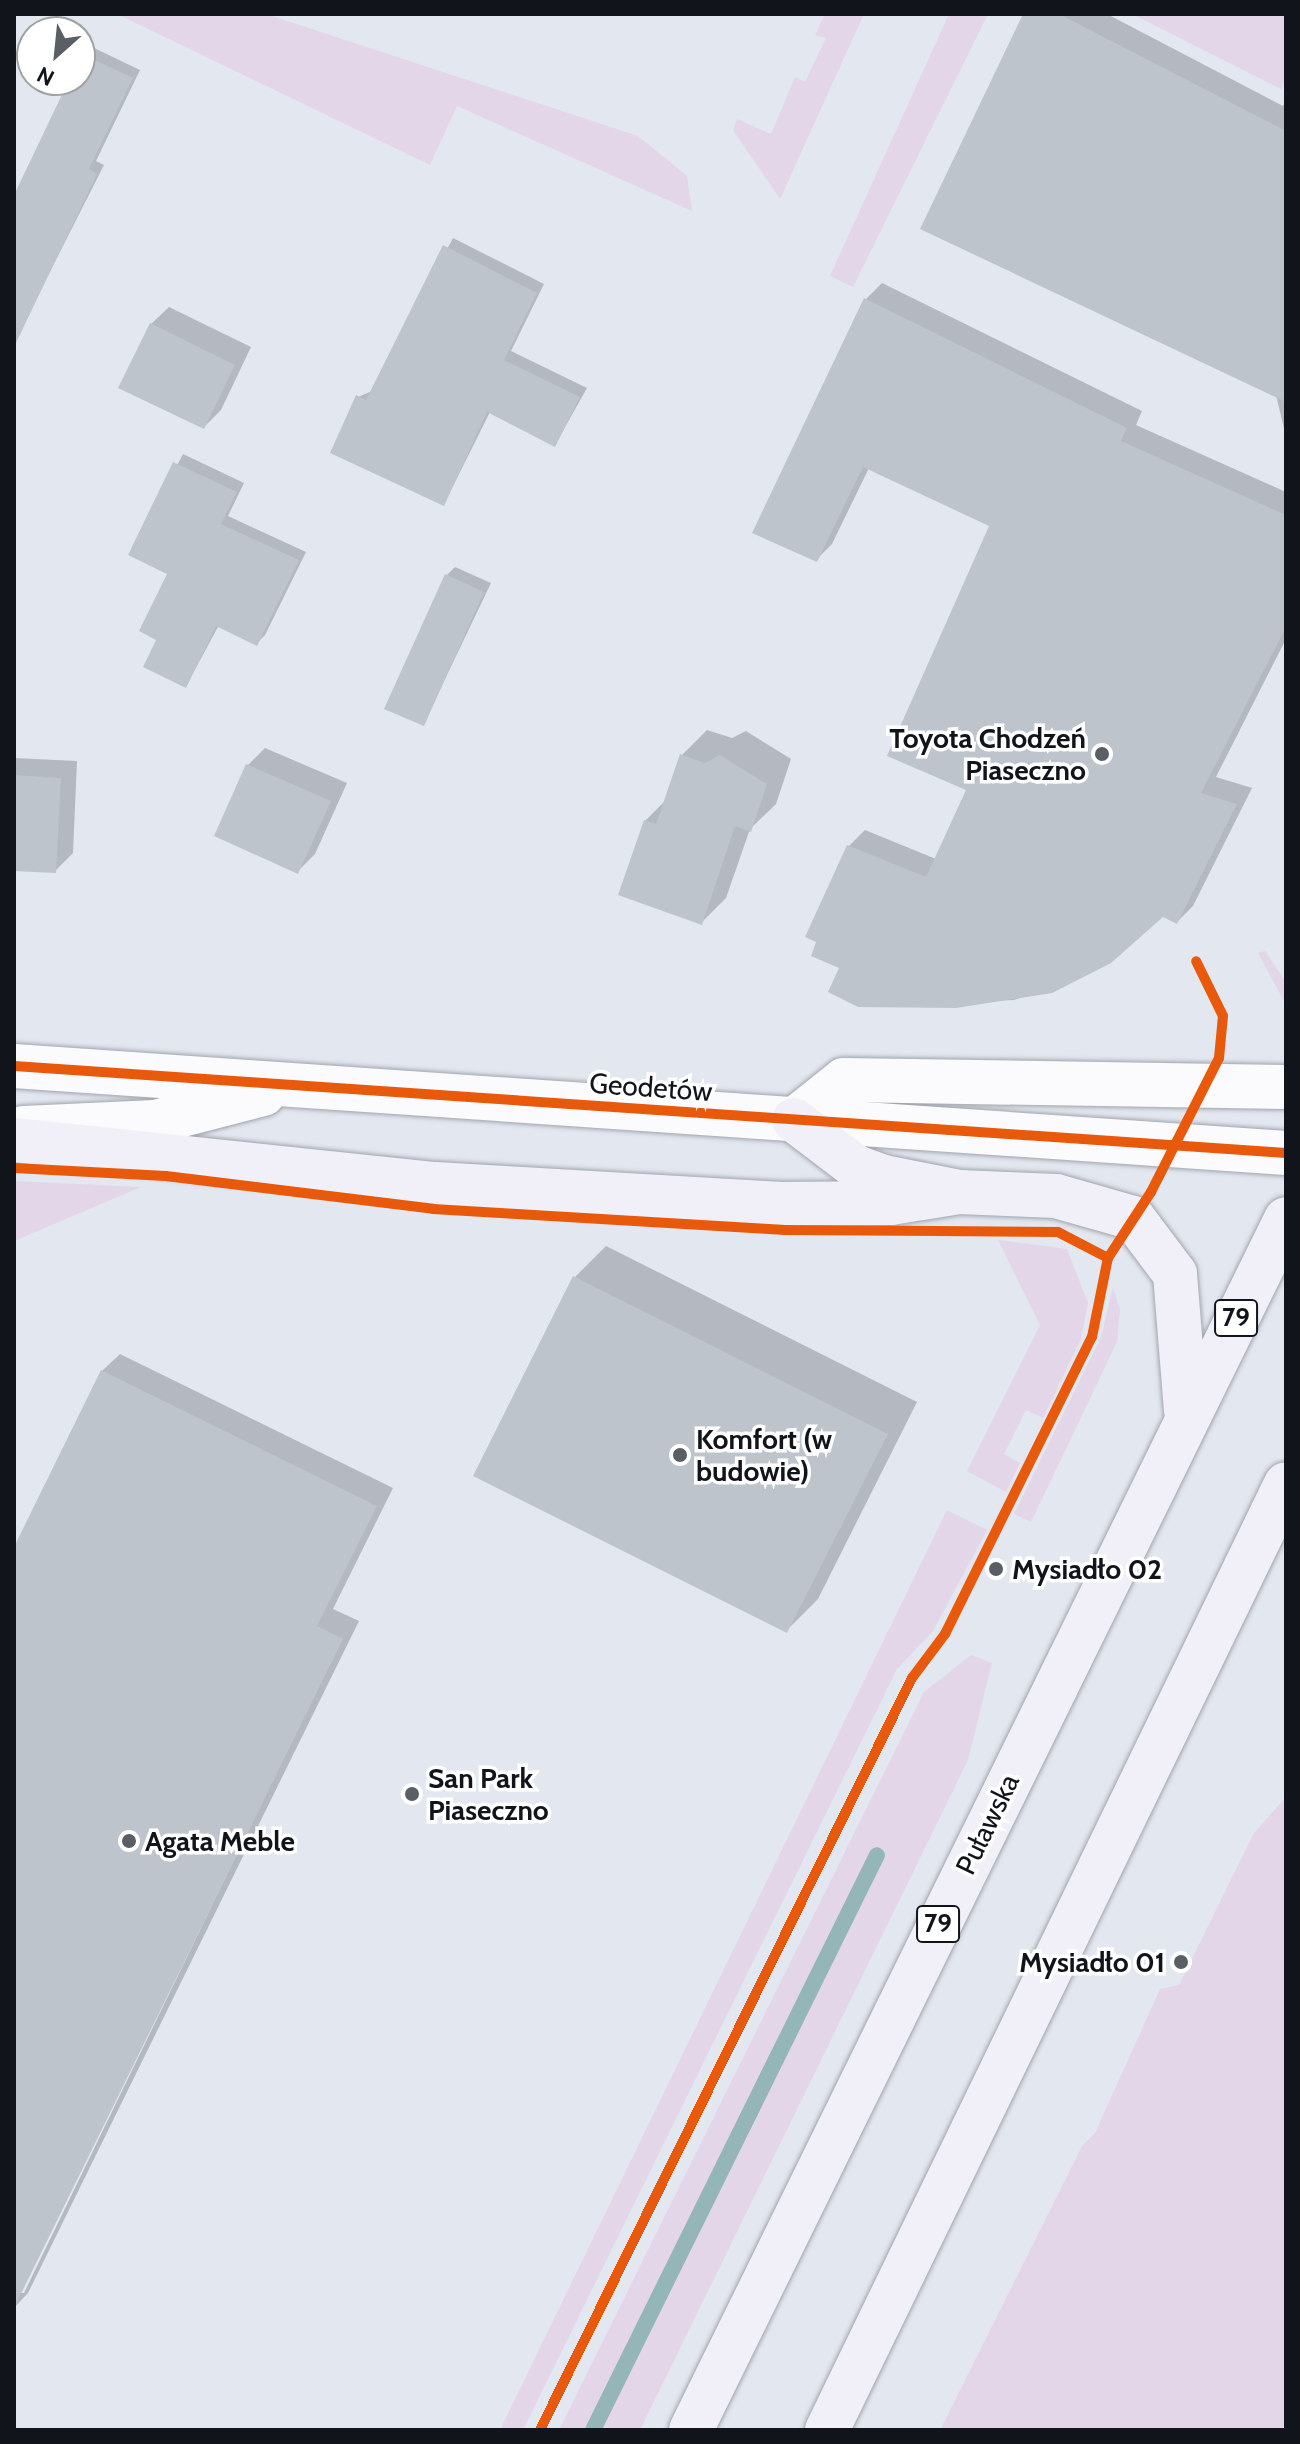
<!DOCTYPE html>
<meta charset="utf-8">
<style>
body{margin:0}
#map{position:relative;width:1300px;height:2444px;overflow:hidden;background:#e2e7f0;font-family:Cabin,sans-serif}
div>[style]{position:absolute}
.green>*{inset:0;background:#e3d6e9}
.shadow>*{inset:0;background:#0003}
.stream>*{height:16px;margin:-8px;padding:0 8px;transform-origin:8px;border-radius:8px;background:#94b6b9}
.building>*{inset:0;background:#bec4cb}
.roads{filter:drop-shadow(0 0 2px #a1a5ac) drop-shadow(0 0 2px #a1a5ac)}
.secondary>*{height:44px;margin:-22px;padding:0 22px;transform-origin:22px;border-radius:22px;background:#fbfbfd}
.primary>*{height:44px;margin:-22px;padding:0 22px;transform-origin:22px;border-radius:22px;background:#f1f0f8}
.cycleway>*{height:10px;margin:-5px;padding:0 5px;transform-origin:5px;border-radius:5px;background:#e8590c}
.dots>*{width:22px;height:22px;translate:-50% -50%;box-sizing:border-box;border:4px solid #fff;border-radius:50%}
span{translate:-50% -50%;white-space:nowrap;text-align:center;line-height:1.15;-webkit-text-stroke:7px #fff;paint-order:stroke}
.shield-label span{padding:2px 6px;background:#fff;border:2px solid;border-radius:6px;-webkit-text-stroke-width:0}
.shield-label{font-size:26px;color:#11141a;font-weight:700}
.poi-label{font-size:28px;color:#11141a;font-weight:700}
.right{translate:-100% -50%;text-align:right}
.left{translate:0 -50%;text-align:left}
.street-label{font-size:28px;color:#11141a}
.frame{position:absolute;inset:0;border:16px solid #11141a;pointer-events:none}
.north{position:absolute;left:16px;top:16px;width:80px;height:80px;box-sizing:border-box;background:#fff;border:2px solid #a0a1a3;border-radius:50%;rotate:207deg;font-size:22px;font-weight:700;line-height:32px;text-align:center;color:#11141a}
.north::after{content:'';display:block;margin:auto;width:28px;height:36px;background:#5a5e65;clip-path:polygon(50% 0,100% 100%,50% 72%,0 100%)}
</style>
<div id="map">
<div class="green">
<i style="clip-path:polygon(117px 14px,266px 14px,638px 136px,687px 176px,692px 211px,457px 106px,430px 165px)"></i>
<i style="clip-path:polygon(825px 14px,864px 14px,780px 199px,733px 130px,737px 119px,771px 134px,795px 77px,805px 82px,826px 38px,815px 35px)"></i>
<i style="clip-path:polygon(949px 14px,988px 14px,853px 287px,830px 276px)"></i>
<i style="clip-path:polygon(1132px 14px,1286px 14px,1286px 77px,1281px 89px)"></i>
<i style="clip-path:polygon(1265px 951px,1286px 982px,1286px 1005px,1258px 953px)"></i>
<i style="clip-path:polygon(14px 1181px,141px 1187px,14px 1241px)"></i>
<i style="clip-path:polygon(998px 1240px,1067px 1249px,1088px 1303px,1081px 1339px,1043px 1418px,1026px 1410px,1004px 1454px,1020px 1463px,1006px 1492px,967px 1471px,1040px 1325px)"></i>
<i style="clip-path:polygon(1113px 1288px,1120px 1309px,1117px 1342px,1031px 1522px,1014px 1514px,1101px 1337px)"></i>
<i style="clip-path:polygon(947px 1510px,987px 1530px,933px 1631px,897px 1669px,523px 2430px,500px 2430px)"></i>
<i style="clip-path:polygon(971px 1655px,992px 1663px,968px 1760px,640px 2430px,559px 2430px,924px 1692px)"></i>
<i style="clip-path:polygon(1286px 1797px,1286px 2430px,940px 2430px,1082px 2146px,1095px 2133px,1160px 1989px,1179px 1985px,1254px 1833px)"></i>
</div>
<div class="shadow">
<i style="clip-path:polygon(1025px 14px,1107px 14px,1283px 106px,1286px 100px,1286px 437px,1276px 395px)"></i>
<i style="clip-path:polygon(92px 47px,140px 70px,96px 161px,104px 165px,28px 315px,14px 308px,14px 200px)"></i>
<i style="clip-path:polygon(453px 238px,544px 284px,511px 351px,587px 388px,555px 445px,490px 412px,444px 504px,358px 397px,372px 391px)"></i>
<i style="clip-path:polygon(882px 283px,1142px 411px,1136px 425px,1286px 492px,1286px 639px,1216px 777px,1252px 788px,1193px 906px,1177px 922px,1163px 915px,1094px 971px,1014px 1000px,858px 1005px,842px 967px,849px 846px,865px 830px,936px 859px,968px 789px,992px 525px,869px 468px,832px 544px,816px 560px,865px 300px)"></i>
<i style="clip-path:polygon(169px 307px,251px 347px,221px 410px,204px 427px,151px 324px)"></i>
<i style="clip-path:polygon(183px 454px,244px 483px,228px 516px,306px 552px,265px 635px,257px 643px,219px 625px,186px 686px,159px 639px,170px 573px,131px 554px)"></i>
<i style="clip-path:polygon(455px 567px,491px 583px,424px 723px,447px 575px)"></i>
<i style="clip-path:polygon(707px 730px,732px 738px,746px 731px,791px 759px,776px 804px,750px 829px,726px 898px,701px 923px,645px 821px,667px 799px,682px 755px)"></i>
<i style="clip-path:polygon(265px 748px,347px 783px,315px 854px,298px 871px,248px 765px)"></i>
<i style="clip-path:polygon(14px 758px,77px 761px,73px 853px,55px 871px,14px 869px)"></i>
<i style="clip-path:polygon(606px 1246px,917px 1402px,818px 1599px,787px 1630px,575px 1277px)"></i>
<i style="clip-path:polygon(evenodd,120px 1354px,393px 1488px,333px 1609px,359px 1621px,28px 2293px,14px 2308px,14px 1551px,102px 1371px,120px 1354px,346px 1629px,24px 2293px,19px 2293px,346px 1629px)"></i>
</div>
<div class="stream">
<i style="left:593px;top:2430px;width:641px;rotate:-63.71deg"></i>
</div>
<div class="building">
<i style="clip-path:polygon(1023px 14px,1059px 14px,1286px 131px,1286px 402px,920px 229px)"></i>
<i style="clip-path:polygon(82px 54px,133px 78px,89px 169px,97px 174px,14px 347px,14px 195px,69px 80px,80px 80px)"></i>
<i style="clip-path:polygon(443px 245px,537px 293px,504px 360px,580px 397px,555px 447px,487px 412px,444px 506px,330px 453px,356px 395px,366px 400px)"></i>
<i style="clip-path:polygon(864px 298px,1127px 428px,1121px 441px,1286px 515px,1286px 627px,1201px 793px,1237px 804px,1177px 924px,1163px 917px,1111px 963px,1052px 993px,956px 1008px,858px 1007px,828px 992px,839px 968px,811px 956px,816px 942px,805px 937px,847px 845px,926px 877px,966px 790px,887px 756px,989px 526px,863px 467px,817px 562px,752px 533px)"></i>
<i style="clip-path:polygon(150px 323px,235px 365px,204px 429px,118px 388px)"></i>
<i style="clip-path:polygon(173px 462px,237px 492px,221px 524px,299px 560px,257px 646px,216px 626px,186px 688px,143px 667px,156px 640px,139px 631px,167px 574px,128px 555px)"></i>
<i style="clip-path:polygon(445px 574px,484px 592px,424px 726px,384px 709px)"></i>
<i style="clip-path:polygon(680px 754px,705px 763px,720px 755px,767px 784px,751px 832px,735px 826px,702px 925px,618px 895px,644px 820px,656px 824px)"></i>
<i style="clip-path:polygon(246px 764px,331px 801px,298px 874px,214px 836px)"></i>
<i style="clip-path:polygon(14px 775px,61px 778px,56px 873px,14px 871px)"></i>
<i style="clip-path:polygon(573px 1276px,888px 1434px,787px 1633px,473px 1476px)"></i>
<i style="clip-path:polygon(101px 1370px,377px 1506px,317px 1626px,343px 1639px,14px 2308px,14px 1547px)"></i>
</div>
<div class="roads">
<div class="secondary">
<i style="left:14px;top:1066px;width:1275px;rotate:3.91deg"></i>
<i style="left:794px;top:1120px;width:64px;rotate:-38.7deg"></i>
<i style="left:844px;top:1080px;width:442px;rotate:0.9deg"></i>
<i style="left:24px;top:1128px;width:131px;rotate:-2.6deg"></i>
<i style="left:155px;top:1122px;width:112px;rotate:-14.5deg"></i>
</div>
<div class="primary">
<i style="left:794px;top:1120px;width:78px;rotate:37.2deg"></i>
<i style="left:856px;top:1167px;width:30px;rotate:20deg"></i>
<i style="left:884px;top:1177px;width:76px;rotate:11.3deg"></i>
<i style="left:959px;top:1192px;width:97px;rotate:2.4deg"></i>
<i style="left:1056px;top:1196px;width:80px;rotate:15.9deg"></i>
<i style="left:1133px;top:1218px;width:70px;rotate:53.1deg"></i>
<i style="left:1175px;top:1274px;width:137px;rotate:85.4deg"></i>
<i style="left:14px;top:1140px;width:423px;rotate:6deg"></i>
<i style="left:435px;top:1184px;width:347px;rotate:3.3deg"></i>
<i style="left:781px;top:1204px;width:110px;rotate:-0.5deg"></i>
<i style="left:891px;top:1203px;width:69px;rotate:-9.2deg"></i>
<i style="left:691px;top:2430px;width:1349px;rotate:-63.83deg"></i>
<i style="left:827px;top:2430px;width:1051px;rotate:-64.12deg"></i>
</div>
</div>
<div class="cycleway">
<i style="left:14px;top:1066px;width:1275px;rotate:3.91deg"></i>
<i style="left:14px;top:1168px;width:152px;rotate:3deg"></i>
<i style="left:166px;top:1176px;width:269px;rotate:7deg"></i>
<i style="left:433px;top:1209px;width:353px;rotate:3.4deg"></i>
<i style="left:785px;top:1230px;width:273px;rotate:0.4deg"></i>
<i style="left:1058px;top:1232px;width:56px;rotate:27.5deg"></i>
<i style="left:540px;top:2430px;width:839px;rotate:-63.68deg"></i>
<i style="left:912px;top:1678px;width:55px;rotate:-53.1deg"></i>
<i style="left:945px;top:1634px;width:331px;rotate:-63.7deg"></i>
<i style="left:1092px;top:1337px;width:81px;rotate:-78.6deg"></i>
<i style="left:1108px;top:1258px;width:79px;rotate:-56.9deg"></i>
<i style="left:1151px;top:1192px;width:150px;rotate:-63.1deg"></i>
<i style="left:1219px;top:1058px;width:42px;rotate:-84.6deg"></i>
<i style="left:1223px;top:1016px;width:61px;rotate:-116.1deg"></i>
</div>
<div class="dots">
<i style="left:1102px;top:754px;background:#5a5e65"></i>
<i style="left:680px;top:1455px;background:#5a5e65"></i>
<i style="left:996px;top:1569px;background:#5a5e65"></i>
<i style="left:412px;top:1794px;background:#5a5e65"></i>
<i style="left:129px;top:1841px;background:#5a5e65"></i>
<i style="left:1181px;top:1962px;background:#5a5e65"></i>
</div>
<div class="shield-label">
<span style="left:1236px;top:1318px">79</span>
<span style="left:938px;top:1924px">79</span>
</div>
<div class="poi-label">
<span class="right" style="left:1086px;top:754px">Toyota Chodzeń<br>Piaseczno</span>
<span class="left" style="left:696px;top:1455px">Komfort (w<br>budowie)</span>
<span class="left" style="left:1012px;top:1569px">Mysiadło 02</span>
<span class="left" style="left:428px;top:1794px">San Park<br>Piaseczno</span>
<span class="left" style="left:145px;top:1841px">Agata Meble</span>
<span class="right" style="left:1165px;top:1962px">Mysiadło 01</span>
</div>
<div class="street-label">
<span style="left:651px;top:1087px;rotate:4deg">Geodetów</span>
<span style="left:987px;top:1824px;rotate:-64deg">Puławska</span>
</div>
<div class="frame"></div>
<div class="north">N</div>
</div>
